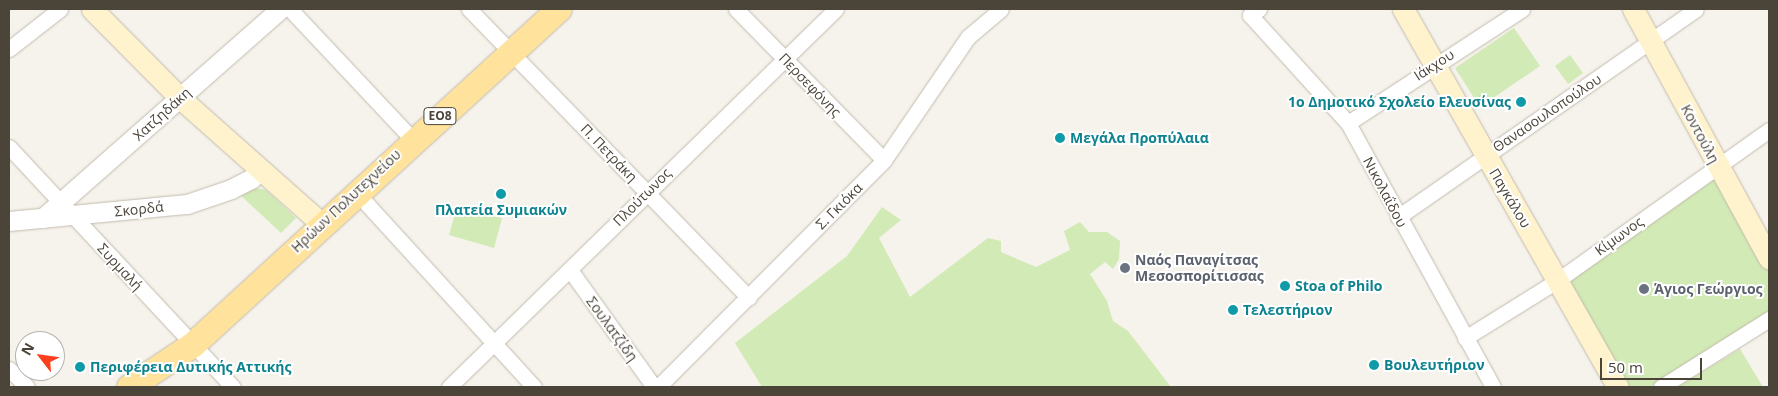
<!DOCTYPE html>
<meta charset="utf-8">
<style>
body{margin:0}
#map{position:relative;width:1778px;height:396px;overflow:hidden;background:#f6f3ec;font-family:"Open Sans",sans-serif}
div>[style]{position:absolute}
.green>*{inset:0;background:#d2eab5}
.roads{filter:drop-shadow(0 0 1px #c2bbae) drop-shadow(0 0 1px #c2bbae)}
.minor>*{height:15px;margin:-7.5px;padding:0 7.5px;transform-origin:7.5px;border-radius:7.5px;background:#fff}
.tertiary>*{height:19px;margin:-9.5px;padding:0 9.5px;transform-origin:9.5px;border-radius:9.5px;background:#fff}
.secondary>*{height:21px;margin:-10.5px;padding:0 10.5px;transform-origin:10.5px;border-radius:10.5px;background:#fff3cd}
.primary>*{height:25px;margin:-12.5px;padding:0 12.5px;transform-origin:12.5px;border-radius:12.5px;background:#ffe39c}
.dots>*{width:14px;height:14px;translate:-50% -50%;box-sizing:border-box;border:2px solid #fff;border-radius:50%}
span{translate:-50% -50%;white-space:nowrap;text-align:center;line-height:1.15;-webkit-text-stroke:4px #fff;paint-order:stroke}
.shield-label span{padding:1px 4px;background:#fff;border:1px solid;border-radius:4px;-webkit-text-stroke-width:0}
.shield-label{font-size:12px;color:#4b4439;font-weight:700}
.street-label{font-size:14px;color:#4b4439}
.culture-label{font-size:14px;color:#0d838f;font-weight:700}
.right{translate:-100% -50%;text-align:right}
.left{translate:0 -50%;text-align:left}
.worship-label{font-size:14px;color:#5b616d;font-weight:700}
.frame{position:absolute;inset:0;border:10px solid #4b4439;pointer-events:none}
.north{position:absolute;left:15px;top:331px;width:50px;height:50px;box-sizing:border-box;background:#fff;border:1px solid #b7b4b0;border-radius:50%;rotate:300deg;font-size:14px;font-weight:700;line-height:20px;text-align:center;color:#4b4439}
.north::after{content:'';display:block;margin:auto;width:18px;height:22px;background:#fc3f1d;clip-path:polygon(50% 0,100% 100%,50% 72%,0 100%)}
.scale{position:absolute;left:1600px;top:358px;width:102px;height:22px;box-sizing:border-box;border:2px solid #4b4439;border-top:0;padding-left:6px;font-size:15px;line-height:18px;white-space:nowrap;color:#4b4439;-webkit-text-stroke:4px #fff;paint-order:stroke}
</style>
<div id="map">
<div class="green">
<i style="clip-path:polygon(1514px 28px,1540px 66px,1480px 107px,1455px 68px)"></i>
<i style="clip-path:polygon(1570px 55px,1583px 73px,1568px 84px,1555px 66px)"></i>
<i style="clip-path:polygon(1716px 175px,1769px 271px,1769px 313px,1650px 387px,1626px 387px,1567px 280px)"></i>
<i style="clip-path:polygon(251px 187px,266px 190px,296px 218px,281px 233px,237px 192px)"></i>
<i style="clip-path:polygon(457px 206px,502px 218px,494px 248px,449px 235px)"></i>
<i style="clip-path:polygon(882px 207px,901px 220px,879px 238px,910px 297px,988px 238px,1001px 241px,1001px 252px,1036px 267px,1070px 250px,1064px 231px,1080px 222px,1089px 232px,1107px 232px,1120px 241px,1119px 259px,1113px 269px,1105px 262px,1090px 274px,1107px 301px,1113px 321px,1128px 331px,1171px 387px,762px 387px,735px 343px,847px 256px)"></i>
<i style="clip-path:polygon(1740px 349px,1763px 387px,1677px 387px)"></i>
</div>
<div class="roads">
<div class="minor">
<i style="left:290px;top:9px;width:180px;rotate:46.8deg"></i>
<i style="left:469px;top:9px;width:402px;rotate:45.9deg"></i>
<i style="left:736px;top:9px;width:211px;rotate:45.6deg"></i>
<i style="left:1259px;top:9px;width:11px;rotate:146deg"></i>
<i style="left:1250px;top:15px;width:146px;rotate:47.8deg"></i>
<i style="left:1348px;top:123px;width:301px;rotate:61.2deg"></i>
<i style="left:9px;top:49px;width:65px;rotate:-38.1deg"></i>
<i style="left:1348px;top:123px;width:208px;rotate:-33.2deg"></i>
<i style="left:9px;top:147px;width:328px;rotate:47deg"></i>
<i style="left:356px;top:192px;width:264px;rotate:47.6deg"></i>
<i style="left:1398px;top:217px;width:363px;rotate:-34.9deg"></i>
<i style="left:570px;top:270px;width:144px;rotate:54.3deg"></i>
<i style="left:1465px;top:338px;width:110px;rotate:-31.9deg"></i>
<i style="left:1558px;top:280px;width:259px;rotate:-35.4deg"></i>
<i style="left:9px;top:369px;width:25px;rotate:45deg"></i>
<i style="left:449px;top:387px;width:541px;rotate:-44.33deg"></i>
<i style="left:658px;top:387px;width:320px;rotate:-45.1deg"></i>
<i style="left:884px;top:160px;width:149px;rotate:-55.7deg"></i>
<i style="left:968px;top:37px;width:43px;rotate:-40.3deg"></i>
<i style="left:1661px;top:387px;width:128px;rotate:-32.2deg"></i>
</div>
<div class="tertiary">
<i style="left:43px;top:218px;width:316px;rotate:-41.4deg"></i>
<i style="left:9px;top:221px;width:179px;rotate:-5.5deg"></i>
<i style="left:187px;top:204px;width:46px;rotate:-18.8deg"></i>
<i style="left:231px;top:189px;width:22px;rotate:-27deg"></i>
<i style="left:251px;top:179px;width:13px;rotate:-45deg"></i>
</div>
<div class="secondary">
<i style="left:92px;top:9px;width:125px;rotate:45.3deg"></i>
<i style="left:180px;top:98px;width:190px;rotate:41.6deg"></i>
<i style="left:1403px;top:9px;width:435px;rotate:60.4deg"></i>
<i style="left:1633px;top:9px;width:284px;rotate:61.4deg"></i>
</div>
<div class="primary">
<i style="left:129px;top:387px;width:77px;rotate:-33.9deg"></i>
<i style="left:193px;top:344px;width:496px;rotate:-42.5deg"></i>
</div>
</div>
<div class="dots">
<i style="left:1521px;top:102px;background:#0f9aa8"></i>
<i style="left:1060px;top:138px;background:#0f9aa8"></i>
<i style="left:501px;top:194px;background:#0f9aa8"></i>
<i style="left:1125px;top:268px;background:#6b7280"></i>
<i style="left:1285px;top:286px;background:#0f9aa8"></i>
<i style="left:1644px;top:289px;background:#6b7280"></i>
<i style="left:1233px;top:310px;background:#0f9aa8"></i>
<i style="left:1374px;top:365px;background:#0f9aa8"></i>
<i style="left:80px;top:367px;background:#0f9aa8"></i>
</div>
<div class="shield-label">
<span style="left:440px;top:116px">ΕΟ8</span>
</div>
<div class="street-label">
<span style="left:1434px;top:65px;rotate:-33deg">Ιάκχου</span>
<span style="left:810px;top:85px;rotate:46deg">Περσεφόνης</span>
<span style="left:1547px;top:113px;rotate:-34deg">Θανασουλοπούλου</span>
<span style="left:162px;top:114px;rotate:-42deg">Χατζηδάκη</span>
<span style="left:1700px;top:134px;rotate:62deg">Κοντούλη</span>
<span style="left:609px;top:153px;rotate:46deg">Π. Πετράκη</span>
<span style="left:1385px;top:192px;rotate:62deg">Νικολαΐδου</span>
<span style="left:642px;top:197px;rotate:-45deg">Πλούτωνος</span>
<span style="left:1510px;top:198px;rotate:59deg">Παγκάλου</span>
<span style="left:346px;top:201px;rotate:-43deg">Ηρώων Πολυτεχνείου</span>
<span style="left:839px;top:206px;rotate:-45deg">Σ. Γκιόκα</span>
<span style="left:139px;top:209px;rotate:-6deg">Σκορδά</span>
<span style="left:1619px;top:236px;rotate:-36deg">Κίμωνος</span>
<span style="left:120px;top:267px;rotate:47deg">Συρμαλή</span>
<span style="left:612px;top:329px;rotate:54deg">Σουλατζίδη</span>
</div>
<div class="culture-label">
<span class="right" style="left:1511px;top:102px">1ο Δημοτικό Σχολείο Ελευσίνας</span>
<span class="left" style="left:1070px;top:138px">Μεγάλα Προπύλαια</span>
<span style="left:501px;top:210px">Πλατεία Συμιακών</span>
<span class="left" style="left:1295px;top:286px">Stoa of Philo</span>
<span class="left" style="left:1243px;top:310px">Τελεστήριον</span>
<span class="left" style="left:1384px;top:365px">Βουλευτήριον</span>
<span class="left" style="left:90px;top:367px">Περιφέρεια Δυτικής Αττικής</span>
</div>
<div class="worship-label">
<span class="left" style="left:1135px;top:268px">Ναός Παναγίτσας<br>Μεσοσπορίτισσας</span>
<span class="left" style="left:1654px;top:289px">Άγιος Γεώργιος</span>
</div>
<div class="frame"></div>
<div class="north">N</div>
<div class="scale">50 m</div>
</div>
